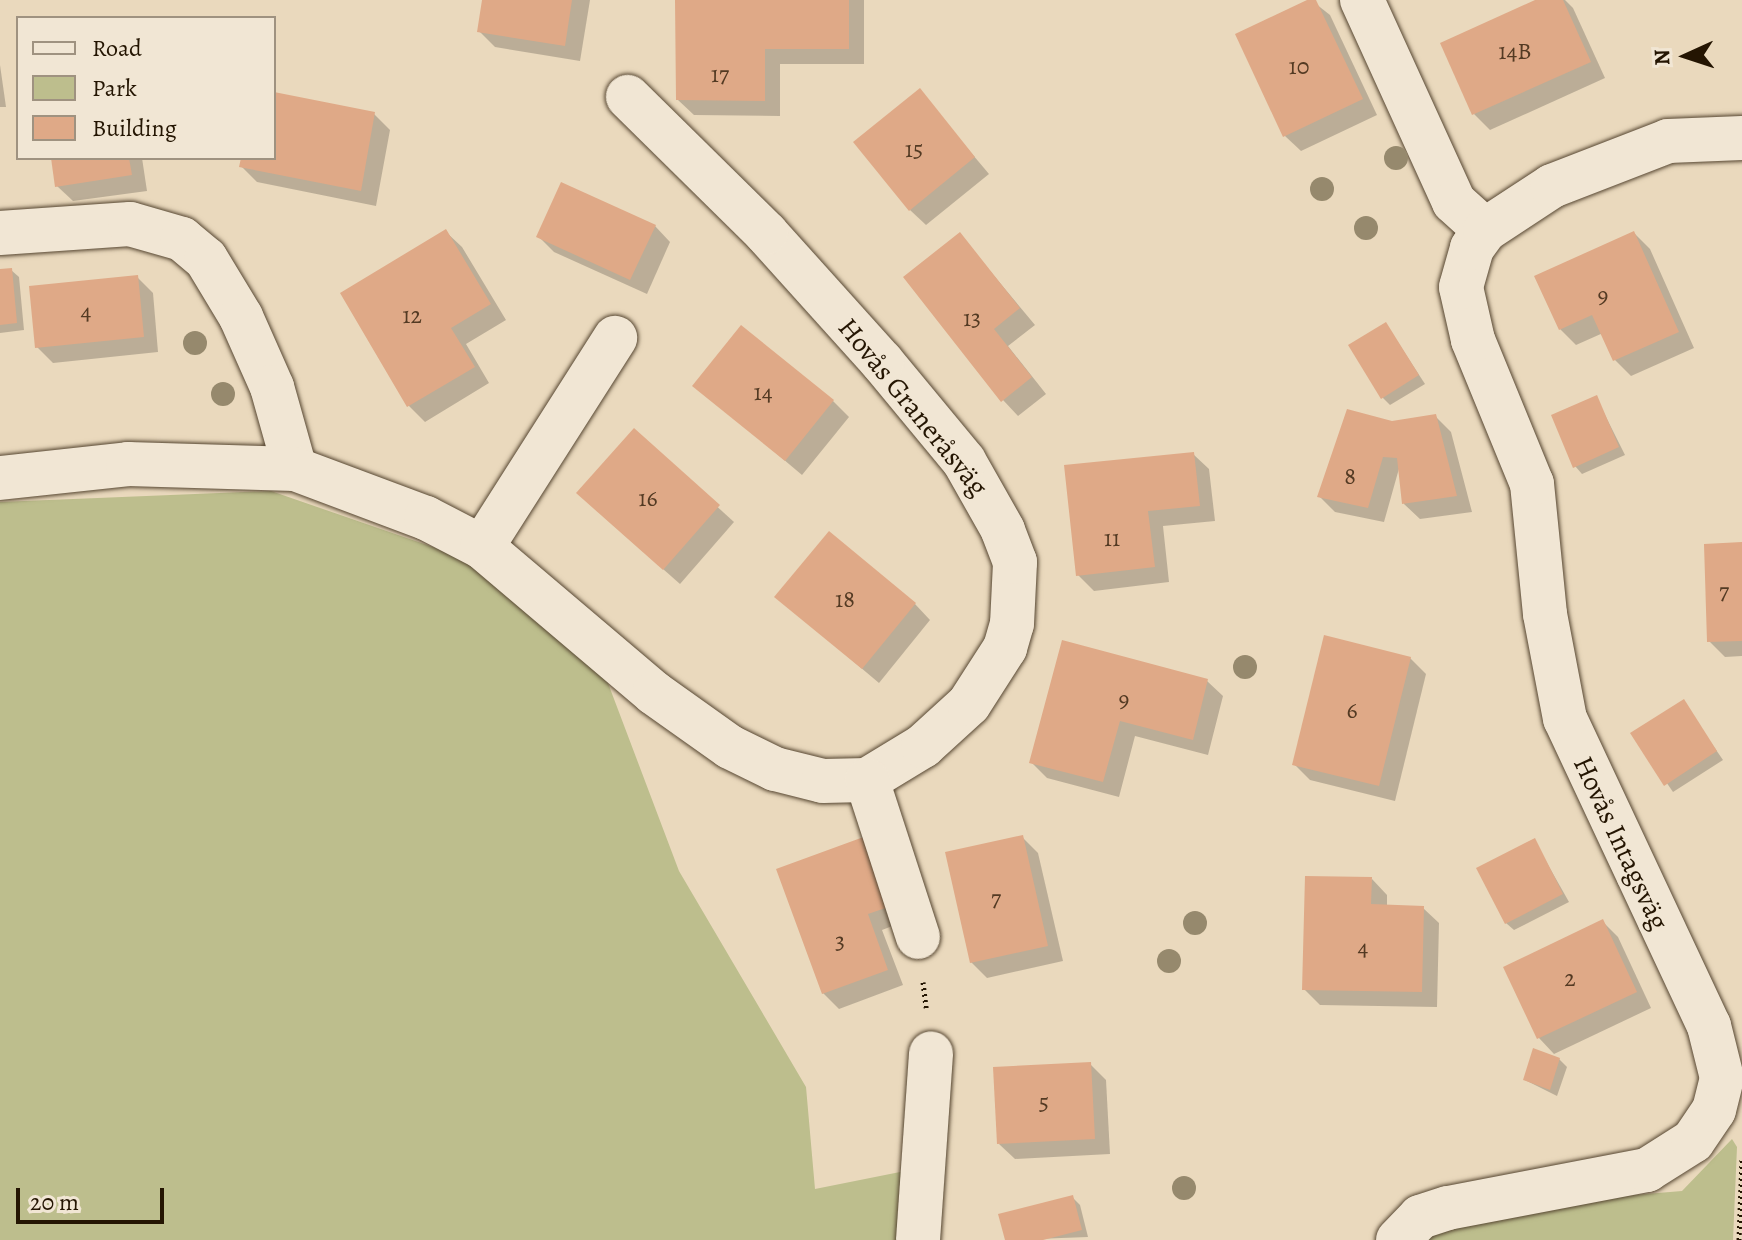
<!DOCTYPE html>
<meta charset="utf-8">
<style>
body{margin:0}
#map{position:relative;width:1742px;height:1240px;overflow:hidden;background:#ead9bd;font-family:Alegreya,serif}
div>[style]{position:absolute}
.green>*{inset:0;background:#bdbe8d}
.shadow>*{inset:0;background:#0003}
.building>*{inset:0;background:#dfa987}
.path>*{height:5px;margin-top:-2.5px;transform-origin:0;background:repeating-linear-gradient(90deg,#241502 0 2px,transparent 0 6px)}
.roads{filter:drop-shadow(0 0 2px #564631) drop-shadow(0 0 2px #564631)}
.minor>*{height:44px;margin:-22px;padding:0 22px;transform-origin:22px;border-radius:22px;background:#f1e6d4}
.trees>*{width:24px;height:24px;margin:-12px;border-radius:50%;background:#96896d}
span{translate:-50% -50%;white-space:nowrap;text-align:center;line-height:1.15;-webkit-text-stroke:8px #f1e6d4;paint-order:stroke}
.number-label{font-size:24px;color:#533a23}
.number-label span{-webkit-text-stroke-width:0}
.street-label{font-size:28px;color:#241502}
.legend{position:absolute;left:16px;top:16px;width:260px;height:144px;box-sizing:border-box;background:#f1e6d4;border:2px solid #9f9280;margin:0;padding:10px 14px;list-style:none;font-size:24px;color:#241502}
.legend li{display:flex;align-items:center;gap:16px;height:40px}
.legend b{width:40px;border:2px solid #9f9280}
.north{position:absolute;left:1646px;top:16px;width:80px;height:80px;-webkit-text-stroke:6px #f1e6d4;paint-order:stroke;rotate:267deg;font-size:22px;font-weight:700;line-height:32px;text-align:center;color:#241502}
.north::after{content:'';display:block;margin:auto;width:28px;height:36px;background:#241502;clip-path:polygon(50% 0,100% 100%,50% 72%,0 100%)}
.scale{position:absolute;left:16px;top:1188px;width:148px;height:36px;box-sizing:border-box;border:4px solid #241502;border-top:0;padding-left:10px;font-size:24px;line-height:28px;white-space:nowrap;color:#241502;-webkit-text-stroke:6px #f1e6d4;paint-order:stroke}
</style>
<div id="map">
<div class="green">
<i style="clip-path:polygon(271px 491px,456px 555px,597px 654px,679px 871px,806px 1087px,815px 1189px,905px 1171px,909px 1240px,0 1240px,0 502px)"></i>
<i style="clip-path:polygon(1732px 1139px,1737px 1147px,1733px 1240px,1426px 1240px,1436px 1229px,1610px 1197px,1682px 1191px)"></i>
</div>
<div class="shadow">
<i style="clip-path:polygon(484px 0,590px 0,580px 61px,495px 47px,479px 31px)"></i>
<i style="clip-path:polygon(677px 0,864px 0,864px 64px,780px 64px,780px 116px,694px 115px,678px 100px)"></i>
<i style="clip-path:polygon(1311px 0,1330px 15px,1377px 115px,1301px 151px,1285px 136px)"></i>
<i style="clip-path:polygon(1540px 0,1565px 0,1573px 8px,1605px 78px,1490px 130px,1474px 114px)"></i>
<i style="clip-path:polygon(0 65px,6px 107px,0 107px)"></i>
<i style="clip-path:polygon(919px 91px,989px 174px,926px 225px,910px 210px)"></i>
<i style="clip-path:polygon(274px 95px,374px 114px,390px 130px,376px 206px,257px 182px,241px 166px,243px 158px,274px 158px)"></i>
<i style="clip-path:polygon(53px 158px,142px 158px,147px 191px,73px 201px,57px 186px)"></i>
<i style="clip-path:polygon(655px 226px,670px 242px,647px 294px,554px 252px,538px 236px)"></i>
<i style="clip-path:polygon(446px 232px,462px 247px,506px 320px,466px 344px,489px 383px,425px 422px,409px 406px,342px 294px)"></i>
<i style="clip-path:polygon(1634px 233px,1650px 249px,1694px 348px,1631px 376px,1615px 360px,1603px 333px,1576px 345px,1560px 329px)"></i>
<i style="clip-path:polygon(960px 235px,1035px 325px,1008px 346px,1046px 394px,1018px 416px,1003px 400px)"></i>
<i style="clip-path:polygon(11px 270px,19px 277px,24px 330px,0 333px,0 271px)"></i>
<i style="clip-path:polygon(137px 277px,153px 293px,158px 352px,53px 363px,37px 347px)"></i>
<i style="clip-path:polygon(1386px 324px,1425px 384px,1390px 405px,1383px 398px)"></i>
<i style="clip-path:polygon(695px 385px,833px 401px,849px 417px,802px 475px)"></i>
<i style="clip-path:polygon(1596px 397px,1625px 455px,1582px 474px,1575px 466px)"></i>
<i style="clip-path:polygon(1435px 416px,1451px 432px,1472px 512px,1420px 519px,1404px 504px,1400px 465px,1384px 522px,1335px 512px,1319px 496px,1392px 423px)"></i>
<i style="clip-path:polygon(634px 431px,734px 522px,680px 584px,595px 509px)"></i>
<i style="clip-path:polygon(1193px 454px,1209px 469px,1215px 521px,1163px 526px,1169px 582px,1094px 591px,1078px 575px)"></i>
<i style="clip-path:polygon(1742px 544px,1742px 656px,1725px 657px,1709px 641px)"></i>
<i style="clip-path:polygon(777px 597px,915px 604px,930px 620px,879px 683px)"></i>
<i style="clip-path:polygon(1063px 643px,1207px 681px,1223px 696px,1208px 755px,1135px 736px,1119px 797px,1047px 778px,1031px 762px)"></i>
<i style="clip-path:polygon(1410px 658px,1426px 674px,1395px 801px,1310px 780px,1294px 764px)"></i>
<i style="clip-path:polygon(1683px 702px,1723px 760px,1673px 792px,1633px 734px)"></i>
<i style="clip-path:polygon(1022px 837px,1038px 853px,1063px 961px,987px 978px,971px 962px)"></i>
<i style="clip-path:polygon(868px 838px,908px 920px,882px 930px,903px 985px,839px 1009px,823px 993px)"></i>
<i style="clip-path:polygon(1534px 840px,1569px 902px,1514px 930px,1506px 923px)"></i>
<i style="clip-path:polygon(1372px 879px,1387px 895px,1387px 907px,1423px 908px,1439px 923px,1437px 1007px,1320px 1005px,1304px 989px)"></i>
<i style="clip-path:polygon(1602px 921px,1618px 937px,1651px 1008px,1554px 1054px,1539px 1038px,1505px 968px)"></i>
<i style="clip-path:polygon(1559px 1059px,1567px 1067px,1557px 1096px,1525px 1080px)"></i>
<i style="clip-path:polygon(1090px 1064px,1106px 1080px,1110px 1154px,1015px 1159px,999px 1144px)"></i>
<i style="clip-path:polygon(1073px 1198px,1080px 1205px,1088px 1237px,1007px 1240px)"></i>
</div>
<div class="building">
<i style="clip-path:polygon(482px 0,572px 0,565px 46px,477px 32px)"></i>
<i style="clip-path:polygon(675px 0,849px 0,849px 49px,765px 49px,765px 101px,676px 100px)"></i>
<i style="clip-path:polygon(1307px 0,1316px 0,1363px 99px,1283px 137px,1235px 34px)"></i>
<i style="clip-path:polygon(1535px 0,1563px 0,1591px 62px,1472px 115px,1440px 43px)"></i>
<i style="clip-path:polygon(920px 88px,975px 157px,909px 211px,853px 142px)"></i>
<i style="clip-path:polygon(274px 92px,375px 112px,361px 191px,239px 167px,241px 158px,274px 158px)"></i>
<i style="clip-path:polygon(51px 158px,129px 158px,132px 175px,55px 187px)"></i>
<i style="clip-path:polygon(561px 182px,656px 225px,630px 280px,536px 237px)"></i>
<i style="clip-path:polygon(446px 229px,491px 304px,451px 328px,475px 367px,407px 407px,340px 293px)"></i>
<i style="clip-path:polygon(1634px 231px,1679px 332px,1613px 361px,1592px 315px,1559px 330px,1534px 276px)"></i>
<i style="clip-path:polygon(960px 232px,1020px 308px,994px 329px,1032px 377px,1001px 402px,903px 277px)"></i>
<i style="clip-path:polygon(12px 268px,17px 323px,0 325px,0 269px)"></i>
<i style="clip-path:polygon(138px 275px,144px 337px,35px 348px,29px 286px)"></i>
<i style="clip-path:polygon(1386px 322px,1419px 375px,1381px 399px,1348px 345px)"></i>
<i style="clip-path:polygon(741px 325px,834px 400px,785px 461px,692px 386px)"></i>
<i style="clip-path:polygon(1597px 395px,1619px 447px,1573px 468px,1551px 415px)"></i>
<i style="clip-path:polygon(1347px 409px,1392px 421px,1436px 414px,1457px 496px,1402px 504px,1397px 458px,1383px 457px,1368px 508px,1317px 497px)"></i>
<i style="clip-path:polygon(634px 428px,720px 505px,663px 570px,576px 493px)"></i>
<i style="clip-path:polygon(1194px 452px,1200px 506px,1148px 511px,1155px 567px,1076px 576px,1064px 465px)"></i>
<i style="clip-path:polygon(829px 531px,916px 603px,862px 669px,774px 597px)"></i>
<i style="clip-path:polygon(1742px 542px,1742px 641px,1707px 642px,1704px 544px)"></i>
<i style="clip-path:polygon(1324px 635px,1411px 657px,1379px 786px,1292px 765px)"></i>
<i style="clip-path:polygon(1062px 640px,1208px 679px,1193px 740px,1120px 721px,1103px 782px,1029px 763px)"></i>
<i style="clip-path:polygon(1684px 699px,1717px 751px,1664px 786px,1630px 733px)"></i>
<i style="clip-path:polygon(869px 835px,894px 905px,868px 914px,888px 970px,822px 994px,776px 869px)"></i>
<i style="clip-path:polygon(1023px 835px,1048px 946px,970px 963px,945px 852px)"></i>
<i style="clip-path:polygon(1535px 838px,1563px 894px,1505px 924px,1476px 868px)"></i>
<i style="clip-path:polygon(1305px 876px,1372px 877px,1371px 904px,1424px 906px,1422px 992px,1302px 990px)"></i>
<i style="clip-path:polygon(1603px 919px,1637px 992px,1537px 1039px,1503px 967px)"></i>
<i style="clip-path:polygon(1533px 1048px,1560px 1058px,1550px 1090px,1523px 1080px)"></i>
<i style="clip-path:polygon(1091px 1062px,1095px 1139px,997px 1144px,993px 1067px)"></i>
<i style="clip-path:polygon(1073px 1195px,1082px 1230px,1043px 1240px,1005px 1240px,998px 1214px)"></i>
</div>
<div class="path">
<i style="left:923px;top:982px;width:26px;rotate:83deg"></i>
<i style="left:1739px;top:1240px;width:83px;rotate:-87.9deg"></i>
</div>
<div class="roads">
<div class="minor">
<i style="left:1362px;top:0;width:222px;rotate:65.5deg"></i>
<i style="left:1454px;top:202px;width:42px;rotate:42.1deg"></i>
<i style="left:0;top:233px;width:130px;rotate:-4deg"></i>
<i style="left:130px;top:224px;width:54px;rotate:16.1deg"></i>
<i style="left:182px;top:239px;width:31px;rotate:40deg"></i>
<i style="left:206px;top:259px;width:68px;rotate:58.9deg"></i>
<i style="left:241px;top:317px;width:77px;rotate:66.1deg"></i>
<i style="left:272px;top:387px;width:85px;rotate:74.3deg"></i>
<i style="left:0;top:478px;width:129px;rotate:-6.2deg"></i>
<i style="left:128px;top:464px;width:167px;rotate:1.7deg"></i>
<i style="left:295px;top:469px;width:140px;rotate:20.5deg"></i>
<i style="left:426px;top:518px;width:63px;rotate:27.4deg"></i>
<i style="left:482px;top:547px;width:226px;rotate:40.3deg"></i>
<i style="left:654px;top:693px;width:93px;rotate:35.4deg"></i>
<i style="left:730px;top:747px;width:50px;rotate:26.1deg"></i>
<i style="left:775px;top:769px;width:49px;rotate:14deg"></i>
<i style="left:823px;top:781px;width:44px;rotate:-1.3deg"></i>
<i style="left:867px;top:780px;width:66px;rotate:-31.3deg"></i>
<i style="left:923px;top:746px;width:62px;rotate:-42.4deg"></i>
<i style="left:969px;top:704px;width:67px;rotate:-57.3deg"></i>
<i style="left:1005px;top:648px;width:25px;rotate:-74deg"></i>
<i style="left:1012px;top:624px;width:62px;rotate:-87.2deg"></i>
<i style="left:1015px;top:562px;width:34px;rotate:-111deg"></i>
<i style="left:1003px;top:530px;width:79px;rotate:-119.5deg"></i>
<i style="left:964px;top:461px;width:129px;rotate:-129.6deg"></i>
<i style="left:882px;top:362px;width:173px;rotate:-132deg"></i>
<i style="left:766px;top:233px;width:194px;rotate:-135.4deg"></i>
<i style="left:482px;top:547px;width:248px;rotate:-57.5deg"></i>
<i style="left:867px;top:780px;width:165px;rotate:72deg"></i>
<i style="left:918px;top:1240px;width:187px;rotate:-86deg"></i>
<i style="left:1398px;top:1240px;width:32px;rotate:-46deg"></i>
<i style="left:1420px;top:1217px;width:29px;rotate:-18deg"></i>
<i style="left:1448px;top:1208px;width:203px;rotate:-10.8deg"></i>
<i style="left:1647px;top:1170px;width:54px;rotate:-32.2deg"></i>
<i style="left:1693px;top:1141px;width:37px;rotate:-56deg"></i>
<i style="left:1714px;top:1110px;width:33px;rotate:-76deg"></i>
<i style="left:1722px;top:1078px;width:54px;rotate:-104deg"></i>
<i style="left:1709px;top:1026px;width:339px;rotate:-115.1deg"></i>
<i style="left:1565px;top:719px;width:107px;rotate:-100.8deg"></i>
<i style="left:1545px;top:614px;width:131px;rotate:-95.7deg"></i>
<i style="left:1532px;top:484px;width:156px;rotate:-112.3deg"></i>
<i style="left:1473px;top:340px;width:54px;rotate:-102.8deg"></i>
<i style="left:1461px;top:287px;width:41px;rotate:-74.2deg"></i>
<i style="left:1472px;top:248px;width:22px;rotate:-54deg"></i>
<i style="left:1485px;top:230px;width:80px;rotate:-33.3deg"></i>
<i style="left:1552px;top:186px;width:124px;rotate:-21.2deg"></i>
<i style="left:1668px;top:141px;width:74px;rotate:-2.3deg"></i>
</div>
</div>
<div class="trees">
<i style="left:1396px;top:158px"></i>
<i style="left:1322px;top:189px"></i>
<i style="left:1366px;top:228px"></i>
<i style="left:195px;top:343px"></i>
<i style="left:223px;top:394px"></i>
<i style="left:1245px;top:667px"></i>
<i style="left:1195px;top:923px"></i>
<i style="left:1169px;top:961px"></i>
<i style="left:1184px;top:1188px"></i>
</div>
<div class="number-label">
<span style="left:1515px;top:52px">14B</span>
<span style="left:1299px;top:67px">10</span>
<span style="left:720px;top:75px">17</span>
<span style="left:914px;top:150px">15</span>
<span style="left:1603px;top:296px">9</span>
<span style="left:86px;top:312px">4</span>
<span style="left:412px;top:316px">12</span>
<span style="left:972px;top:319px">13</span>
<span style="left:763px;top:393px">14</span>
<span style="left:1350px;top:477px">8</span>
<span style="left:648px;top:499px">16</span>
<span style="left:1112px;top:539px">11</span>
<span style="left:1724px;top:592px">7</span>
<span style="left:845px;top:600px">18</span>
<span style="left:1124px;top:700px">9</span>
<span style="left:1352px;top:711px">6</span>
<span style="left:996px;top:899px">7</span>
<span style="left:840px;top:942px">3</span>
<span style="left:1363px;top:948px">4</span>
<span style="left:1570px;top:979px">2</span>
<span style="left:1044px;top:1103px">5</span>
</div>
<div class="street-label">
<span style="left:913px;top:407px;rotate:51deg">Hovås Graneråsväg</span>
<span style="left:1621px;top:843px;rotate:65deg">Hovås Intagsväg</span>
</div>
<ul class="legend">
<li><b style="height:10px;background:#f1e6d4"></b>Road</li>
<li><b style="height:22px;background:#bdbe8d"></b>Park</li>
<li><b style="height:22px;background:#dfa987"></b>Building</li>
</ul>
<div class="north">N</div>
<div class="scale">20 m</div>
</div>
